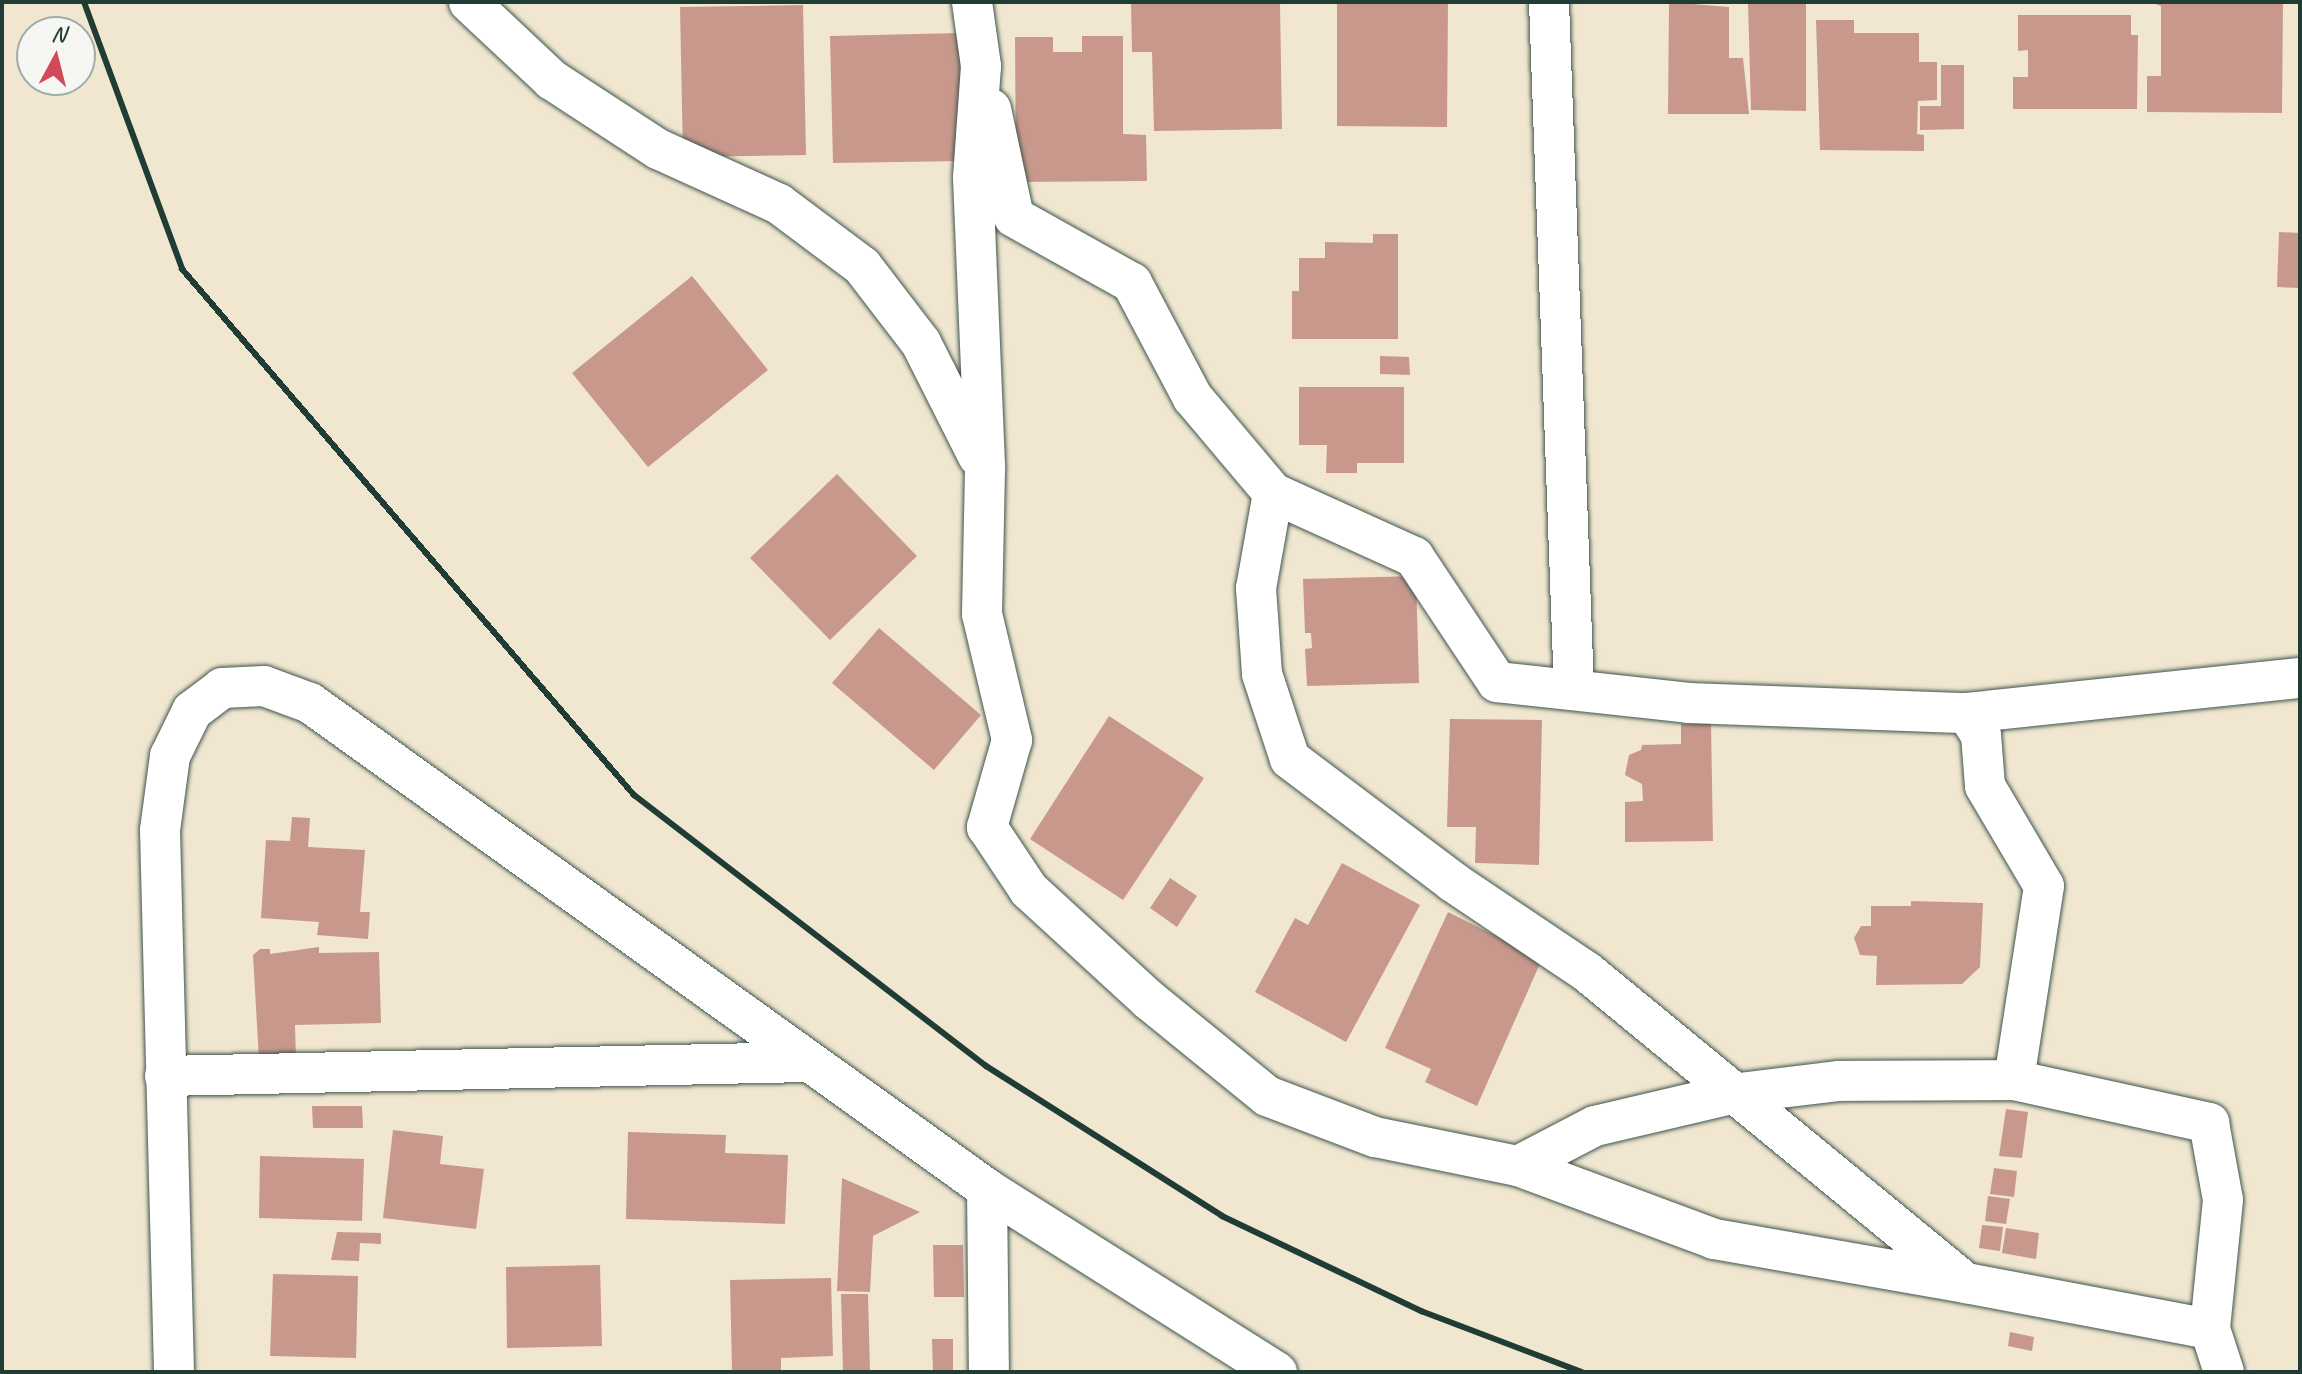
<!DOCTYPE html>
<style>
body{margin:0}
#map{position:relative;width:2302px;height:1374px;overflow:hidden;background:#f1e7d1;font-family:Caveat,sans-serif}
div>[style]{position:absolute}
.building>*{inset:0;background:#c8988d}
.roads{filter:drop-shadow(0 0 2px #3e564c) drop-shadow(0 0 2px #3e564c)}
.minor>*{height:40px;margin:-20px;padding:0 20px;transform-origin:20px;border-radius:20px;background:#fff}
.rail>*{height:6px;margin:-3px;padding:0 3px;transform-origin:3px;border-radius:3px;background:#1f3d34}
span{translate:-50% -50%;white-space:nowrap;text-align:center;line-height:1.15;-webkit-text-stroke:7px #f6f6f2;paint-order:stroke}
.frame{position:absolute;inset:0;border:4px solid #1f3d34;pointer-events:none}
.north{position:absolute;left:16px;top:16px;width:80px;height:80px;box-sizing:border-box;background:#f6f6f2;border:2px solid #a0aca6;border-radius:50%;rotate:7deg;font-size:22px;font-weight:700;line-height:32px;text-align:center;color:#1f3d34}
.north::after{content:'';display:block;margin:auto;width:28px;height:36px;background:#d1495b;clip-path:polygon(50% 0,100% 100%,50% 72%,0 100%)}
</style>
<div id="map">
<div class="building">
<i style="clip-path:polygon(1131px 2px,1280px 2px,1282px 129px,1154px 131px,1152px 52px,1132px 52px)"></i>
<i style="clip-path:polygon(1337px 2px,1448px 2px,1447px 127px,1337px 126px)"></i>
<i style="clip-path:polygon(1669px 2px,1729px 7px,1729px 58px,1743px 58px,1749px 114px,1668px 114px)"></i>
<i style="clip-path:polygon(2150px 2px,2283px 2px,2282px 113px,2147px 112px,2147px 76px,2161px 76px,2161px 6px)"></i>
<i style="clip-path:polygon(1748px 3px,1806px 4px,1806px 111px,1751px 110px)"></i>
<i style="clip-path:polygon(803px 5px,806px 155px,683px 157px,680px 7px)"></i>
<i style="clip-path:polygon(2018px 15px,2131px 15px,2131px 35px,2138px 35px,2137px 109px,2013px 109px,2013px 77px,2028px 77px,2028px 50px,2018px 51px)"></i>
<i style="clip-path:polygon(1816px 20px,1854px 20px,1854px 33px,1919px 33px,1919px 62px,1937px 62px,1937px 100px,1918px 101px,1917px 134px,1924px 135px,1924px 151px,1820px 150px)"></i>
<i style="clip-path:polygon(960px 33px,963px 161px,833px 163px,830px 36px)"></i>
<i style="clip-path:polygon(1082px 36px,1123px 36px,1123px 134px,1146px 135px,1147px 181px,1016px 182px,1015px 37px,1053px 37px,1053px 52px,1082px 52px)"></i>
<i style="clip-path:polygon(1941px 65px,1964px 65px,1964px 129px,1920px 130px,1920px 106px,1941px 106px)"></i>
<i style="clip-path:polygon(2279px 232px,2300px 233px,2300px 288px,2277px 287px)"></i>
<i style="clip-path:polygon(1373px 234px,1398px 234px,1398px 339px,1292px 339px,1292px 291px,1299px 291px,1299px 258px,1325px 258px,1325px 242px,1373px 243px)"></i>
<i style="clip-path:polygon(692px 276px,768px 370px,648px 467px,572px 373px)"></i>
<i style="clip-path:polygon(1380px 356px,1409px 357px,1410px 375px,1380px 374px)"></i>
<i style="clip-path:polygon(1299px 387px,1404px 387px,1404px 463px,1357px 463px,1357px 473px,1326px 473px,1327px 445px,1299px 445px)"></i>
<i style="clip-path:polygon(837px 474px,917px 556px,830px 640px,750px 558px)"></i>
<i style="clip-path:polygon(1416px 576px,1419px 683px,1307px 686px,1305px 649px,1312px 648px,1311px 633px,1305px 633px,1303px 579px)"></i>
<i style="clip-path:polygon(879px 628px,981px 715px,934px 770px,832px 683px)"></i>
<i style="clip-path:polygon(1109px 716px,1204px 778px,1123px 900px,1030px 839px)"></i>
<i style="clip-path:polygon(1450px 719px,1542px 720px,1539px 865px,1475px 863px,1476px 827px,1447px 827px)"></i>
<i style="clip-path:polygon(1711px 723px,1713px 841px,1625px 842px,1625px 802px,1643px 801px,1642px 784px,1625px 775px,1629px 755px,1641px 750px,1642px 745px,1681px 744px,1681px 724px)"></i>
<i style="clip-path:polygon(292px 817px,310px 818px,308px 847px,365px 850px,360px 912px,370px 912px,368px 939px,317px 935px,319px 922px,261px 918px,266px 840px,290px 841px)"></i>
<i style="clip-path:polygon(1342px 863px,1420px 905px,1346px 1042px,1255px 992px,1295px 918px,1308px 925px)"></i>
<i style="clip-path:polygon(1170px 878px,1197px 896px,1177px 927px,1150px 908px)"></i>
<i style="clip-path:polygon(1911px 901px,1983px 903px,1980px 967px,1962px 984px,1876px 985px,1877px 956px,1860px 955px,1854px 938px,1861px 926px,1871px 926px,1871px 906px,1911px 906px)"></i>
<i style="clip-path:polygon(1448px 912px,1542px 959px,1477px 1106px,1425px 1082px,1431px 1069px,1385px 1048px)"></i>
<i style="clip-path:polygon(319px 947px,319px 953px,379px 952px,381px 1023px,295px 1025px,296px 1059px,259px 1060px,253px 955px,260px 949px,270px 949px,270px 954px)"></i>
<i style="clip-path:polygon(312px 1106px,362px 1106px,363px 1128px,313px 1128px)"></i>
<i style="clip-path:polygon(2006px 1109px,2028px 1112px,2022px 1158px,1999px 1156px)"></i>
<i style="clip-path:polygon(393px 1130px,443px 1136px,440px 1164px,484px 1169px,476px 1229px,383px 1218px)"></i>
<i style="clip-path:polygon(628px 1132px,726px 1135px,725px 1153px,788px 1155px,785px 1224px,626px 1219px)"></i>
<i style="clip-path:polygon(260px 1156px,364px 1159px,362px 1221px,259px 1218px)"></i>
<i style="clip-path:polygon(1994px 1168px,2017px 1171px,2014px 1197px,1990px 1194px)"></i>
<i style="clip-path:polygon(842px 1178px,920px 1212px,873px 1236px,870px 1292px,837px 1291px)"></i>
<i style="clip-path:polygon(1988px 1196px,2010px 1199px,2006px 1224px,1985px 1221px)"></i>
<i style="clip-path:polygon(1982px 1225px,2003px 1227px,2000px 1251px,1979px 1248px)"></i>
<i style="clip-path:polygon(2006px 1228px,2039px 1233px,2036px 1259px,2002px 1253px)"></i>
<i style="clip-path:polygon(337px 1232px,381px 1233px,381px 1244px,360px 1243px,359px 1261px,331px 1260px)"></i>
<i style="clip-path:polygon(933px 1245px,963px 1245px,964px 1297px,934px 1297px)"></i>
<i style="clip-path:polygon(600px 1265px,602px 1346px,507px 1348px,506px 1267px)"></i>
<i style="clip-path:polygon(273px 1274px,358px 1276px,356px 1358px,270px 1356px)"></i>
<i style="clip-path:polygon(831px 1278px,833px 1356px,781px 1358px,781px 1372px,732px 1372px,730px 1280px)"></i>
<i style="clip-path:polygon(841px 1294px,868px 1294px,870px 1372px,843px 1372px)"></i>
<i style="clip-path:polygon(2010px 1332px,2034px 1337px,2032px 1351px,2008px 1346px)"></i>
<i style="clip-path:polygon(932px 1339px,953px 1339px,953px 1372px,933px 1372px)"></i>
</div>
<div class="roads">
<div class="minor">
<i style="left:469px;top:2px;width:114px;rotate:43.2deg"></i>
<i style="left:552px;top:80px;width:126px;rotate:33.1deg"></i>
<i style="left:658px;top:149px;width:133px;rotate:24.4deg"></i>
<i style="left:779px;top:204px;width:104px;rotate:36.8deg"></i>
<i style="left:862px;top:266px;width:97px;rotate:52.5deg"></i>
<i style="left:921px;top:343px;width:127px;rotate:63.2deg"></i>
<i style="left:972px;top:2px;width:65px;rotate:82deg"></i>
<i style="left:981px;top:66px;width:112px;rotate:94.1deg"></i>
<i style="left:973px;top:178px;width:292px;rotate:87.6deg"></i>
<i style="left:985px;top:470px;width:144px;rotate:91.2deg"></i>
<i style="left:982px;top:614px;width:130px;rotate:76.6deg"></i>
<i style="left:1012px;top:740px;width:91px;rotate:106deg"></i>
<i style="left:987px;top:827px;width:76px;rotate:56.3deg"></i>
<i style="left:1029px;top:890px;width:163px;rotate:42.5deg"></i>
<i style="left:1149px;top:1000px;width:152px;rotate:39.1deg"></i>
<i style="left:1267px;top:1096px;width:116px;rotate:20.8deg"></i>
<i style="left:1375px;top:1137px;width:146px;rotate:11.5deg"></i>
<i style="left:1518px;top:1166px;width:209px;rotate:20.4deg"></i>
<i style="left:1714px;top:1239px;width:256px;rotate:9.9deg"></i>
<i style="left:1549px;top:2px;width:687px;rotate:87.92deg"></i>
<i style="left:991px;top:109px;width:110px;rotate:78deg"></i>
<i style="left:1014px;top:217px;width:135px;rotate:29.2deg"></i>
<i style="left:1132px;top:283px;width:130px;rotate:62.1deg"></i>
<i style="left:1193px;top:398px;width:124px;rotate:49.9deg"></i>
<i style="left:1273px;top:493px;width:155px;rotate:24.4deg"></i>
<i style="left:1414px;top:557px;width:150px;rotate:56.4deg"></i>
<i style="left:1497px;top:682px;width:193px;rotate:6.2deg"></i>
<i style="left:1689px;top:703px;width:278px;rotate:2.1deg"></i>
<i style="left:1967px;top:713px;width:335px;rotate:-6deg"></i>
<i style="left:1273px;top:493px;width:97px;rotate:100.1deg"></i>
<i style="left:1256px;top:588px;width:86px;rotate:86deg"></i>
<i style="left:1262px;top:674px;width:89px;rotate:71.8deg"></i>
<i style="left:1290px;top:759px;width:204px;rotate:37deg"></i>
<i style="left:1453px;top:882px;width:161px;rotate:33.9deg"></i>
<i style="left:1587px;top:972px;width:490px;rotate:39.4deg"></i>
<i style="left:1966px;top:1283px;width:248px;rotate:10.7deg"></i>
<i style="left:2210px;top:1329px;width:45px;rotate:72deg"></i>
<i style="left:1967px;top:713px;width:26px;rotate:58deg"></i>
<i style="left:1981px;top:735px;width:51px;rotate:85.5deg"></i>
<i style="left:1985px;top:786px;width:116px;rotate:59.5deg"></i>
<i style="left:2044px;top:886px;width:196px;rotate:98.8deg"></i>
<i style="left:2014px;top:1080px;width:200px;rotate:12.4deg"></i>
<i style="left:2209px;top:1123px;width:78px;rotate:79.7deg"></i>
<i style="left:2223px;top:1200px;width:130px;rotate:95.8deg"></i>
<i style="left:165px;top:1076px;width:640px;rotate:-1.25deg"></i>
<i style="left:1518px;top:1166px;width:87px;rotate:-27.5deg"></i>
<i style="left:1595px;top:1126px;width:140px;rotate:-13.2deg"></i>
<i style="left:1731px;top:1094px;width:109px;rotate:-6.9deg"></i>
<i style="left:1839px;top:1081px;width:175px;rotate:-0.3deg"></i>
<i style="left:987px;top:1189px;width:183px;rotate:89.4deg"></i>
<i style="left:174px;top:1372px;width:542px;rotate:-91.48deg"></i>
<i style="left:160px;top:830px;width:75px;rotate:-82.3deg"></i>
<i style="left:170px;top:756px;width:50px;rotate:-63.9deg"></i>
<i style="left:192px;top:711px;width:38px;rotate:-37deg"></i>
<i style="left:222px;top:688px;width:42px;rotate:-2.7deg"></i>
<i style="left:264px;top:686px;width:49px;rotate:20.3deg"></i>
<i style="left:310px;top:703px;width:833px;rotate:35.67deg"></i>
<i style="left:987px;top:1189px;width:343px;rotate:32.3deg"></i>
</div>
</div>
<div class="rail">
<i style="left:84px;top:2px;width:284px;rotate:69.8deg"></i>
<i style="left:182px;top:269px;width:694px;rotate:49.33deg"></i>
<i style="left:634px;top:795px;width:444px;rotate:37.6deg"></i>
<i style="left:986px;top:1066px;width:280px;rotate:32.4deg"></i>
<i style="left:1222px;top:1216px;width:221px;rotate:25.5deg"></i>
<i style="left:1421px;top:1311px;width:172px;rotate:20.8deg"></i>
</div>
<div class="frame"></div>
<div class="north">N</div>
</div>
